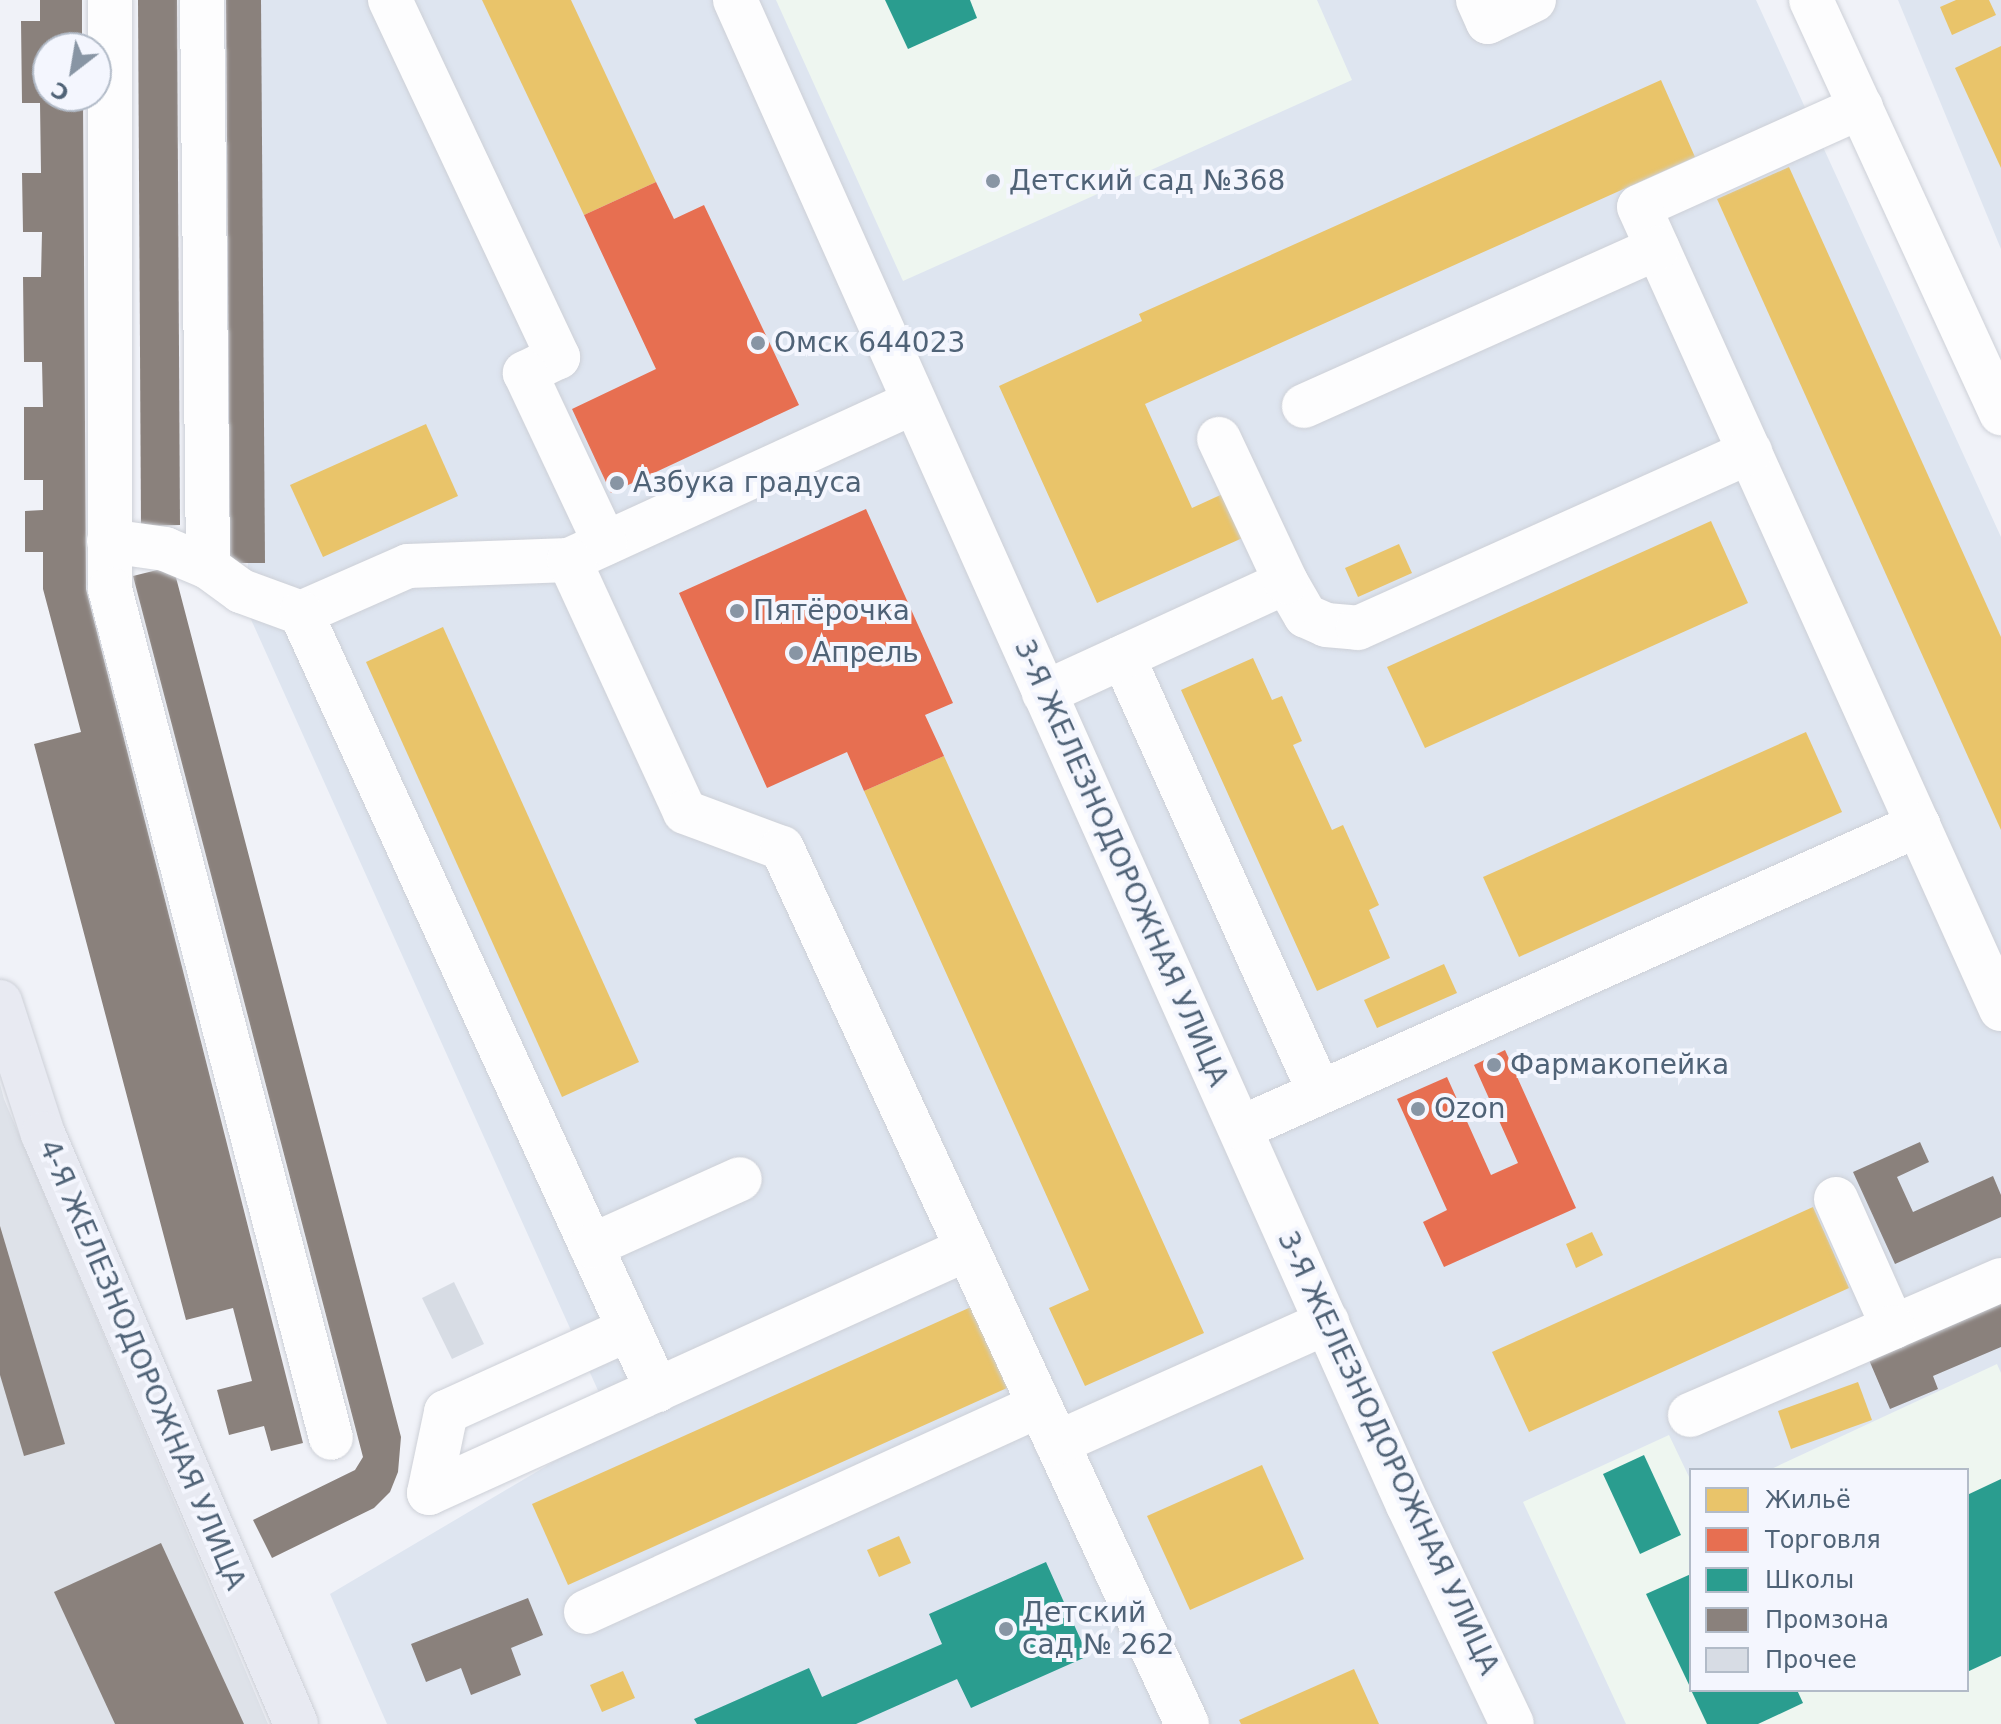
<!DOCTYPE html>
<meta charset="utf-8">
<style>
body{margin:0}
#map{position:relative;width:2001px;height:1724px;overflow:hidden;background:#f0f2f8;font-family:"DejaVu Sans",sans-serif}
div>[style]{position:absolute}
.residential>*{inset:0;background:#dee5f0}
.industrial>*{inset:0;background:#dee2e9}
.education>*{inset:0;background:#eef6f0}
.homes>*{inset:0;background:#e9c46a}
.shops>*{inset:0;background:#e76f51}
.schools>*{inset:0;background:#2a9d8f}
.industry>*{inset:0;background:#8a817c}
.building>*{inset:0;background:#d7dce4}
.roads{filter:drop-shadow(0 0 2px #cdd0d7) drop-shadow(0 0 2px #cdd0d7)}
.minor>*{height:44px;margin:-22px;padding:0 22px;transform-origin:22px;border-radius:22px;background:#fdfdfe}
.major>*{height:44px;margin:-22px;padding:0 22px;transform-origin:22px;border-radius:22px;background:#e8eaf2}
.dots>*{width:22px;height:22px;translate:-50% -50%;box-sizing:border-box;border:4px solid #f4f6fe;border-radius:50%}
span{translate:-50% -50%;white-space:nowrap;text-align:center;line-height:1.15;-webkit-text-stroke:8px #f4f6fe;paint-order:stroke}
.poi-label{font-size:28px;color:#506377}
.left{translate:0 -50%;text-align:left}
.street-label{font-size:28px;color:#506377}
.legend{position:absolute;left:1689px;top:1468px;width:280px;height:224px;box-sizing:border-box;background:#f4f6fe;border:2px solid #b2bbc8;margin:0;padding:10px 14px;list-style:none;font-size:24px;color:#506377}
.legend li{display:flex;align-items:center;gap:16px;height:40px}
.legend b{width:40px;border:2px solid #b2bbc8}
.north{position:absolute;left:32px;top:32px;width:80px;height:80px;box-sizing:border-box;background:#f4f6fe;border:2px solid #b2bbc8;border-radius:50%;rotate:211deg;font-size:22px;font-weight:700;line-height:32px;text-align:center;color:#506377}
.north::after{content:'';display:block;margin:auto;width:28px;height:36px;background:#8895a4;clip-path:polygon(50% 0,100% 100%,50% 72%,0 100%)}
</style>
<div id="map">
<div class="residential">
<i style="clip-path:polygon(evenodd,235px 0,1756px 0,2001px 537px,2001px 1724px,387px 1724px,330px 1594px,614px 1426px,249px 615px,235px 0,1691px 1470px,1967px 1470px,1967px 1690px,1691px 1690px,1691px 1470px)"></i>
<i style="clip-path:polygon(1898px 0,2001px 0,2001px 249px)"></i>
</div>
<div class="industrial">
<i style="clip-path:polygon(0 1084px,4px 1099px,268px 1724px,0 1724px)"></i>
</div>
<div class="education">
<i style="clip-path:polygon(776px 0,1317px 0,1352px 80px,903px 281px)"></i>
<i style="clip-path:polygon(1997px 1364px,2001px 1373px,2001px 1724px,1626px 1724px,1523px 1502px,1669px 1435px,1691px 1481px,1691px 1690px,1967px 1690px,1967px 1470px,1769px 1470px)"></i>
</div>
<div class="homes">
<i style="clip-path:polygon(482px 0,571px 0,656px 182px,584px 215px)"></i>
<i style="clip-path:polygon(1956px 0,1989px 0,1996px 15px,1952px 35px,1940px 7px)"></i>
<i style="clip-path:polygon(2001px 46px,2001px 168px,1955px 68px)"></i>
<i style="clip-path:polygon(1661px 80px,1695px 157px,1145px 404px,1192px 508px,1227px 492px,1247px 536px,1097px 603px,999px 386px,1142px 321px,1139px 314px)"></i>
<i style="clip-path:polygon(1789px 167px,2001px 637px,2001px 830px,1717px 199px)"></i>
<i style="clip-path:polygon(426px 424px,458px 496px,323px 557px,290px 485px)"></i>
<i style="clip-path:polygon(1711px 521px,1748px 603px,1425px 748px,1387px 667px)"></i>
<i style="clip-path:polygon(1399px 544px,1412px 573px,1358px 597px,1345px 568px)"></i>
<i style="clip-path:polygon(443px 627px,639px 1062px,562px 1097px,366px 662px)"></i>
<i style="clip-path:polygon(1253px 658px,1272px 700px,1282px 696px,1302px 741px,1293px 745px,1332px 830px,1343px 825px,1379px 905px,1369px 910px,1390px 958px,1317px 991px,1181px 690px)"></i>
<i style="clip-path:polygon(1806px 732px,1842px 812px,1519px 957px,1483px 877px)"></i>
<i style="clip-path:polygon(944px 756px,1204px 1333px,1085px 1386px,1049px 1308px,1089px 1290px,864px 791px)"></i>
<i style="clip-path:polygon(1444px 964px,1457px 993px,1377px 1028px,1364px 1000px)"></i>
<i style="clip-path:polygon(1813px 1207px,1849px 1288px,1529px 1432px,1492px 1352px)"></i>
<i style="clip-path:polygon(1592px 1232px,1603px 1255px,1576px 1268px,1566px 1244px)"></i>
<i style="clip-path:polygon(971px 1307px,1007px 1388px,568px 1585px,532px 1504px)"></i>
<i style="clip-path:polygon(1858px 1382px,1872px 1420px,1791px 1449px,1778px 1411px)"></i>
<i style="clip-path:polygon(1262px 1465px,1304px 1559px,1190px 1610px,1147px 1516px)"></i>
<i style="clip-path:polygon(899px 1536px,911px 1563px,879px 1577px,867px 1550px)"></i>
<i style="clip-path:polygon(1354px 1669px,1379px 1724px,1241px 1724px,1239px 1720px)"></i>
<i style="clip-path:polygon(623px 1671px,635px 1698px,602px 1712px,590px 1685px)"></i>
</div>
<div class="shops">
<i style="clip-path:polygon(656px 182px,674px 219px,704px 205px,799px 405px,611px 493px,572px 409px,656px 369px,584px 215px)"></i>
<i style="clip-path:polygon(866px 509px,953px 703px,925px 715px,944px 756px,864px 791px,847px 752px,767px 788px,679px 593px)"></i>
<i style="clip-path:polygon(1505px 1050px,1576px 1208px,1444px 1267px,1423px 1222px,1447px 1210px,1397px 1099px,1447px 1077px,1491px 1175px,1518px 1163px,1474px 1065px)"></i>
</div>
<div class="schools">
<i style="clip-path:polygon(885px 0,970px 0,977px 18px,908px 49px)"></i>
<i style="clip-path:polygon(1644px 1455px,1681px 1535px,1640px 1554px,1603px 1474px)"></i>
<i style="clip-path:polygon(2001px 1479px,2001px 1656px,1967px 1672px,1967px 1495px)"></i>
<i style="clip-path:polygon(1046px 1562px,1088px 1656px,971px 1708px,957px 1679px,856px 1724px,697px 1724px,694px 1719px,809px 1668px,822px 1697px,942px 1644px,929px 1614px)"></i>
<i style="clip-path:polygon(1691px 1574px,1691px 1689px,1646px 1594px)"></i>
<i style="clip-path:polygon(1691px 1690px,1797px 1690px,1803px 1703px,1758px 1724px,1707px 1724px)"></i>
</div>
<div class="industry">
<i style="clip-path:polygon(40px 0,82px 0,82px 48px,48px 48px,48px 96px,83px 96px,86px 589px,303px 1443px,271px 1451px,264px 1426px,229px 1435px,217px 1390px,252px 1381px,233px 1308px,186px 1320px,34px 744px,81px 732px,43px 589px,43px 552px,25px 552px,25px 511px,43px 510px,43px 480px,24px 480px,24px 407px,43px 407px,42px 362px,24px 362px,23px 277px,41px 277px,42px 232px,23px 232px,22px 173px,41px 173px,40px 103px,22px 103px,21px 21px,40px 21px)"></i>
<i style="clip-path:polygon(138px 0,177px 0,180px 525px,141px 526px)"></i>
<i style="clip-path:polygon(226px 0,261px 0,265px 563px,230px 563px)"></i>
<i style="clip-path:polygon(173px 566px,401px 1437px,398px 1472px,390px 1492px,374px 1508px,272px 1558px,253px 1520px,355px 1470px,363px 1457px,133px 576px)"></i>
<i style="clip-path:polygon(1920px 1142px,1929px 1162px,1897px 1177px,1913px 1212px,1993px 1176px,2001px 1195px,2001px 1217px,1895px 1264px,1853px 1172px)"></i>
<i style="clip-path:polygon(0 1226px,65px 1444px,24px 1456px,0 1375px)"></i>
<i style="clip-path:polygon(2001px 1303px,2001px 1347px,1933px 1376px,1938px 1389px,1890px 1409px,1869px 1360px)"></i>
<i style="clip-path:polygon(161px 1543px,244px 1724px,115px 1724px,54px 1592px)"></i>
<i style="clip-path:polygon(528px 1598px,543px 1635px,511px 1648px,521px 1675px,471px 1695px,461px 1668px,426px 1682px,411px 1644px)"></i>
</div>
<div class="building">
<i style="clip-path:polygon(454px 1282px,484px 1344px,452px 1359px,422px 1298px)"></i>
</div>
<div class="roads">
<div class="minor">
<i style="left:110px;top:0;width:589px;rotate:90deg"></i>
<i style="left:110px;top:589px;width:877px;rotate:75.41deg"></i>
<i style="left:202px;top:0;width:567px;rotate:89.39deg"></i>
<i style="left:208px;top:567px;width:41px;rotate:36deg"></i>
<i style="left:241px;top:591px;width:64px;rotate:20.1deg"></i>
<i style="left:301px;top:613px;width:117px;rotate:-23.7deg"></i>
<i style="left:408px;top:566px;width:161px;rotate:-2.1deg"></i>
<i style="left:569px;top:560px;width:377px;rotate:-24.6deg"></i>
<i style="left:390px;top:0;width:395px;rotate:64.8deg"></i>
<i style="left:558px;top:357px;width:37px;rotate:154deg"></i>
<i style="left:525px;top:373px;width:188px;rotate:64.8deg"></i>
<i style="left:735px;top:0;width:1649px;rotate:65.91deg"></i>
<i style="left:1408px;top:1505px;width:242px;rotate:64.6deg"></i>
<i style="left:1478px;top:0;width:24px;rotate:66deg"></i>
<i style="left:1488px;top:22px;width:51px;rotate:-25.6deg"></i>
<i style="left:1811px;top:0;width:455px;rotate:65.3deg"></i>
<i style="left:1861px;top:107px;width:243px;rotate:155.8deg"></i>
<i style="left:1639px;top:207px;width:880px;rotate:65.71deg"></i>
<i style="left:1304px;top:406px;width:387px;rotate:-24.1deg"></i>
<i style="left:109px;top:541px;width:57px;rotate:8.1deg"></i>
<i style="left:165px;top:549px;width:47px;rotate:22.7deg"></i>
<i style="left:569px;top:560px;width:277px;rotate:65.3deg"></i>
<i style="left:685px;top:812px;width:103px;rotate:20.4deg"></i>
<i style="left:782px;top:848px;width:965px;rotate:65.19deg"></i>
<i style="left:1286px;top:582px;width:39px;rotate:60deg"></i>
<i style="left:1306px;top:616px;width:22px;rotate:24deg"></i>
<i style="left:1326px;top:625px;width:32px;rotate:5deg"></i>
<i style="left:1358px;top:628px;width:430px;rotate:-24.2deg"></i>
<i style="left:301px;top:613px;width:855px;rotate:65.38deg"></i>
<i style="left:1123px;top:657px;width:478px;rotate:65.7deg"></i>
<i style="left:1044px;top:693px;width:266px;rotate:-24.6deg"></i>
<i style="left:1286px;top:582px;width:158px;rotate:-115.1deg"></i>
<i style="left:1241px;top:1128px;width:742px;rotate:-24.11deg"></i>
<i style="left:1836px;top:1199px;width:140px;rotate:66deg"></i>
<i style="left:1893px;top:1327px;width:118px;rotate:-23.5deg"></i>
<i style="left:591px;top:1246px;width:163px;rotate:-24.2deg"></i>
<i style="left:1690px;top:1415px;width:221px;rotate:-23.4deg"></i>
<i style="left:1057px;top:1443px;width:296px;rotate:-24.1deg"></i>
<i style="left:429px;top:1493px;width:591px;rotate:-24.4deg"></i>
<i style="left:429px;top:1493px;width:83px;rotate:-78.1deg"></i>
<i style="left:446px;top:1412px;width:201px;rotate:-24.4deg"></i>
<i style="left:586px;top:1612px;width:498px;rotate:-24.5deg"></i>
</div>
<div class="major">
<i style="left:0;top:1002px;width:139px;rotate:72deg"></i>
<i style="left:43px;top:1134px;width:642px;rotate:66.79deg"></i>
</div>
</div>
<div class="dots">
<i style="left:993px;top:181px;background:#8895a4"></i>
<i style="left:758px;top:343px;background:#8895a4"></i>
<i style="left:617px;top:483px;background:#8895a4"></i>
<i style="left:737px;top:611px;background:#8895a4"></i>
<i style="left:796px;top:653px;background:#8895a4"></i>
<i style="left:1494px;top:1065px;background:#8895a4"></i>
<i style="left:1418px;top:1109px;background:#8895a4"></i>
<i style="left:1006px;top:1629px;background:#8895a4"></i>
</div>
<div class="poi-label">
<span class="left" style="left:1009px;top:181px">Детский сад №368</span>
<span class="left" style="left:774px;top:343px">Омск 644023</span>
<span class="left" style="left:633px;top:483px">Азбука градуса</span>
<span class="left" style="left:753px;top:611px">Пятёрочка</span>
<span class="left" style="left:812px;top:653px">Апрель</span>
<span class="left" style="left:1510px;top:1065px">Фармакопейка</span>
<span class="left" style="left:1434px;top:1109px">Ozon</span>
<span class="left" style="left:1022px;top:1629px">Детский<br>сад № 262</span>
</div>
<div class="street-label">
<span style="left:1121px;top:863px;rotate:66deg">3-Я ЖЕЛЕЗНОДОРОЖНАЯ УЛИЦА</span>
<span style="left:142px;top:1365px;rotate:67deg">4-Я ЖЕЛЕЗНОДОРОЖНАЯ УЛИЦА</span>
<span style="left:1388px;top:1453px;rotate:65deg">3-Я ЖЕЛЕЗНОДОРОЖНАЯ УЛИЦА</span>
</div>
<ul class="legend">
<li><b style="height:22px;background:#e9c46a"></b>Жильё</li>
<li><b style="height:22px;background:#e76f51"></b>Торговля</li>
<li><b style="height:22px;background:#2a9d8f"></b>Школы</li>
<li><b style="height:22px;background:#8a817c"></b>Промзона</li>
<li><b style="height:22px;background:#d7dce4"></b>Прочее</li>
</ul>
<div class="north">С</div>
</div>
